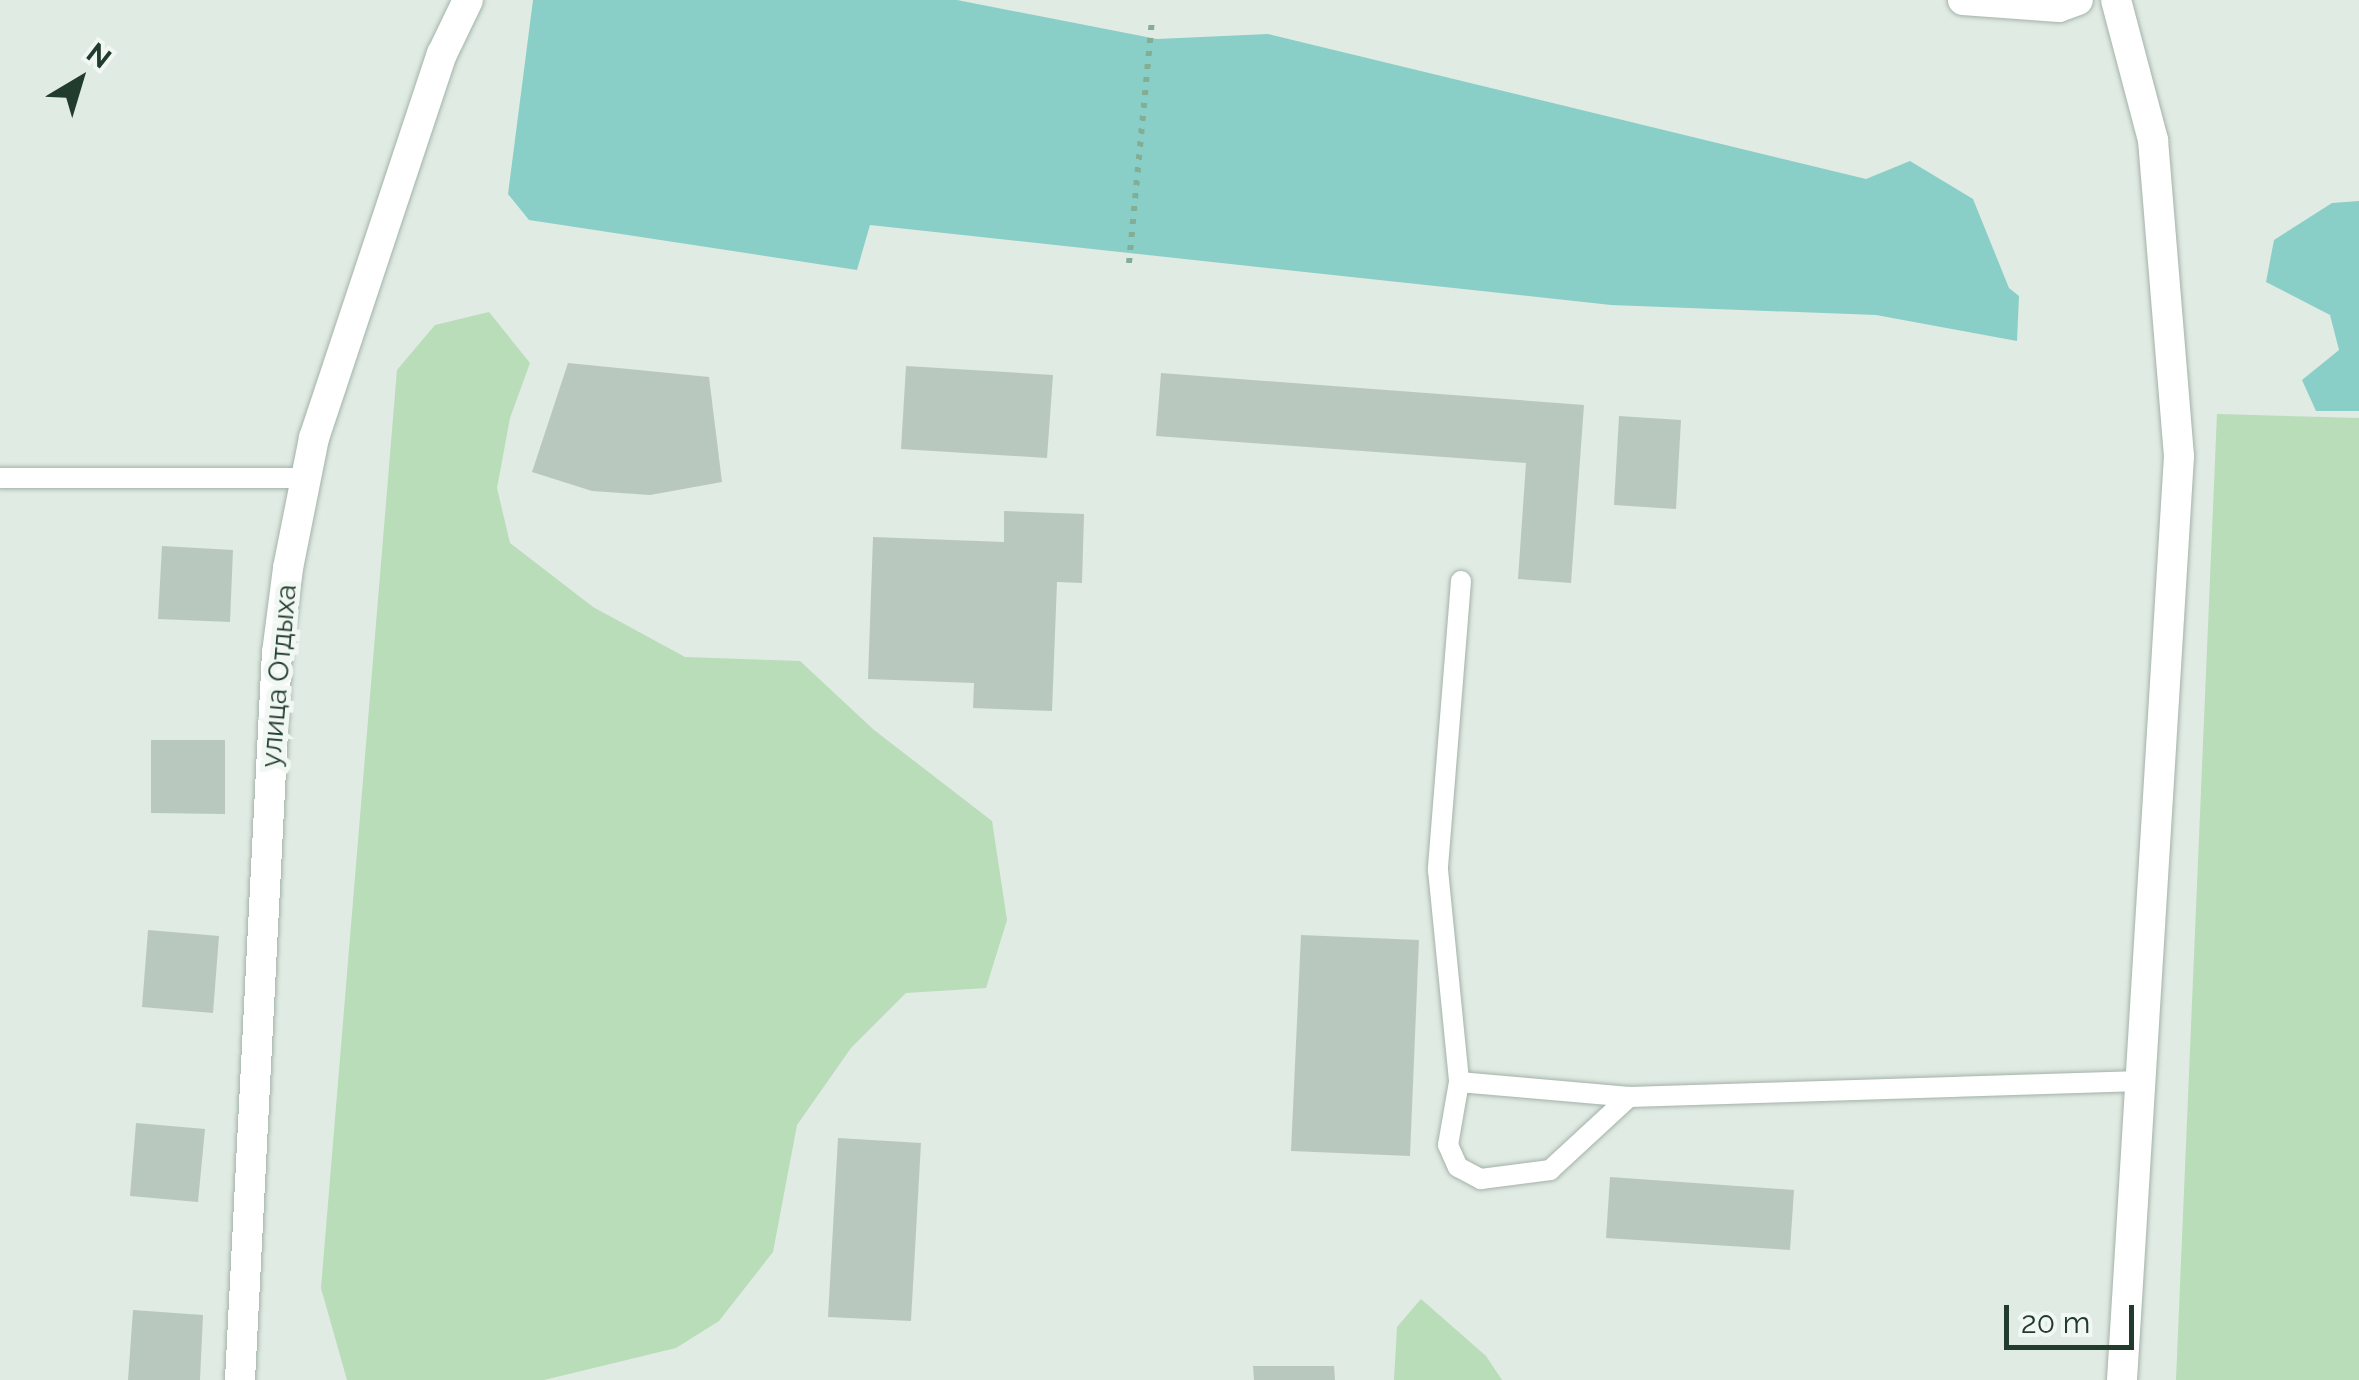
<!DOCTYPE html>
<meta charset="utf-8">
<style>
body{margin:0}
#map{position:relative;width:2359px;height:1380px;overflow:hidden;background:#e0ebe3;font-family:Raleway,sans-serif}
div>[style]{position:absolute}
.green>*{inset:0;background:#b9dcb9}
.water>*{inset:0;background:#89cfc7}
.building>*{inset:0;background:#b9c8be}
.path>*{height:6px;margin-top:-3px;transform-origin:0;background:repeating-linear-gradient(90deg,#81ae94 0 5px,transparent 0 13px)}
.roads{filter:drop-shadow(0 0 2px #a3b3a9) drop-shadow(0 0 2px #a3b3a9)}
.service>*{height:20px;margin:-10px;padding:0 10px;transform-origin:10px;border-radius:10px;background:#fff}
.minor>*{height:30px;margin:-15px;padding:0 15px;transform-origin:15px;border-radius:15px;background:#fff}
.secondary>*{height:30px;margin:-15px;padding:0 15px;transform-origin:15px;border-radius:15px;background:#fff}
span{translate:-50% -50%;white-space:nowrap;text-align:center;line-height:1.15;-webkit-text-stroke:10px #f1f7f2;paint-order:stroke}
.street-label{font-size:28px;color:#213b2d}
.north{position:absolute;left:30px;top:30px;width:100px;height:100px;-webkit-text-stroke:8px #f1f7f2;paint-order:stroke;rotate:38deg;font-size:28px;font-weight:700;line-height:40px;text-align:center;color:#213b2d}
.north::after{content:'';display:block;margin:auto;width:35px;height:45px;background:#213b2d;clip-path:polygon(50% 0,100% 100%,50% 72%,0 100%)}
.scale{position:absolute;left:2004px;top:1305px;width:130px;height:45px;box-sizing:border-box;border:5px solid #213b2d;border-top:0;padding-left:12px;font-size:30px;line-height:35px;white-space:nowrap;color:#213b2d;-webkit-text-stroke:8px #f1f7f2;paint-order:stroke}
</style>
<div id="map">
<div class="green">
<i style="clip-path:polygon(489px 312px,530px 363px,510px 418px,497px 488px,510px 543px,593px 607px,685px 657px,800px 661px,874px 730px,992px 821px,1007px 920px,986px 988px,906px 993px,851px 1048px,797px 1125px,773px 1252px,719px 1321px,676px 1348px,544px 1380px,347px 1380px,321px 1288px,397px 370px,435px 325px)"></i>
<i style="clip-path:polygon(2217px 414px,2359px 418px,2359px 1380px,2176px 1380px)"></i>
<i style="clip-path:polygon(1421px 1299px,1486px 1356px,1502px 1380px,1394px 1380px,1397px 1327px)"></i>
</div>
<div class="water">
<i style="clip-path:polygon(533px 0,957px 0,1157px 39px,1268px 34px,1866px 179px,1910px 161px,1973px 199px,2009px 288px,2019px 296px,2017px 341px,1876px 315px,1611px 305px,870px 225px,857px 270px,529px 220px,508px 194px)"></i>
<i style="clip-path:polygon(2359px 201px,2359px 411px,2316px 411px,2302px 380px,2339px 350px,2330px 315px,2266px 282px,2274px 240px,2332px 203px)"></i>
</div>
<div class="building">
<i style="clip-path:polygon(568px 363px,709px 377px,722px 482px,650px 495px,592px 491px,532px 472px)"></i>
<i style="clip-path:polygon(906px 366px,1053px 375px,1047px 458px,901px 449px)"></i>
<i style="clip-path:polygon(1161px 373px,1584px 405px,1571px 583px,1518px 579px,1526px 463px,1156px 436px)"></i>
<i style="clip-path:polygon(1619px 416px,1681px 420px,1676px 509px,1614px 505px)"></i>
<i style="clip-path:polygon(1004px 511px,1084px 514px,1082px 583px,1057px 582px,1052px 711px,973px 708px,974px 683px,868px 679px,873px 537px,1004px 542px)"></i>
<i style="clip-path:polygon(162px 546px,233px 550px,230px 622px,158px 619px)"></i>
<i style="clip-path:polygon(151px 740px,225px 740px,225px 814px,151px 813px)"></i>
<i style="clip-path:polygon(148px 930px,219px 936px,213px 1013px,142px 1007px)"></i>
<i style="clip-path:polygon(1301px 935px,1419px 940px,1410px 1156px,1291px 1151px)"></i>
<i style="clip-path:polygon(136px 1123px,205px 1129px,198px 1202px,130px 1196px)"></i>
<i style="clip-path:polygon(838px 1138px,921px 1143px,911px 1321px,828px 1317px)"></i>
<i style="clip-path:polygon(1610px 1177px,1794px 1190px,1790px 1250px,1606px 1238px)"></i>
<i style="clip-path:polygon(133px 1310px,203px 1315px,200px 1380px,128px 1380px)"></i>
<i style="clip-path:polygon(1253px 1366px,1334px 1366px,1335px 1380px,1254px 1380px)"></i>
</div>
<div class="path">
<i style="left:1129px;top:263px;width:244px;rotate:-84.6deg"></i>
</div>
<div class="roads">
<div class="service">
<i style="left:0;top:478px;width:306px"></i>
<i style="left:1461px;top:581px;width:290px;rotate:94.6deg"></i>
<i style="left:1438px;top:870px;width:213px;rotate:84.3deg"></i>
<i style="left:1459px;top:1082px;width:171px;rotate:5deg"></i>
<i style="left:1629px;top:1097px;width:512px;rotate:-1.79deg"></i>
<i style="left:1459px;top:1082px;width:64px;rotate:99.9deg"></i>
<i style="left:1448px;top:1145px;width:24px;rotate:66deg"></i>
<i style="left:1458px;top:1167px;width:26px;rotate:28deg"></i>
<i style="left:1481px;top:1179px;width:70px;rotate:-7.4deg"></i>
<i style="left:1550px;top:1170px;width:108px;rotate:-42.7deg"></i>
</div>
<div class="minor">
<i style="left:1963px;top:0;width:96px;rotate:4.2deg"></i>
<i style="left:2059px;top:7px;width:20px;rotate:-20deg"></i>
<i style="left:240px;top:1380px;width:728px;rotate:-87.09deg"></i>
<i style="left:277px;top:653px;width:86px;rotate:-82.6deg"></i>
<i style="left:288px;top:568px;width:133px;rotate:-78.7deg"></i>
<i style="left:314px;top:438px;width:405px;rotate:-71.6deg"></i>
<i style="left:442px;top:54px;width:60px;rotate:-64.3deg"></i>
</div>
<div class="secondary">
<i style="left:2116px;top:0;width:145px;rotate:75.2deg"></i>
<i style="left:2153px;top:140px;width:317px;rotate:85.3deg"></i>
<i style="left:2179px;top:456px;width:926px;rotate:93.53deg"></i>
</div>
</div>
<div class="street-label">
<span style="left:279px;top:676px;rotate:-85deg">улица Отдыха</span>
</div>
<div class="north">N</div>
<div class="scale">20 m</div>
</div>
